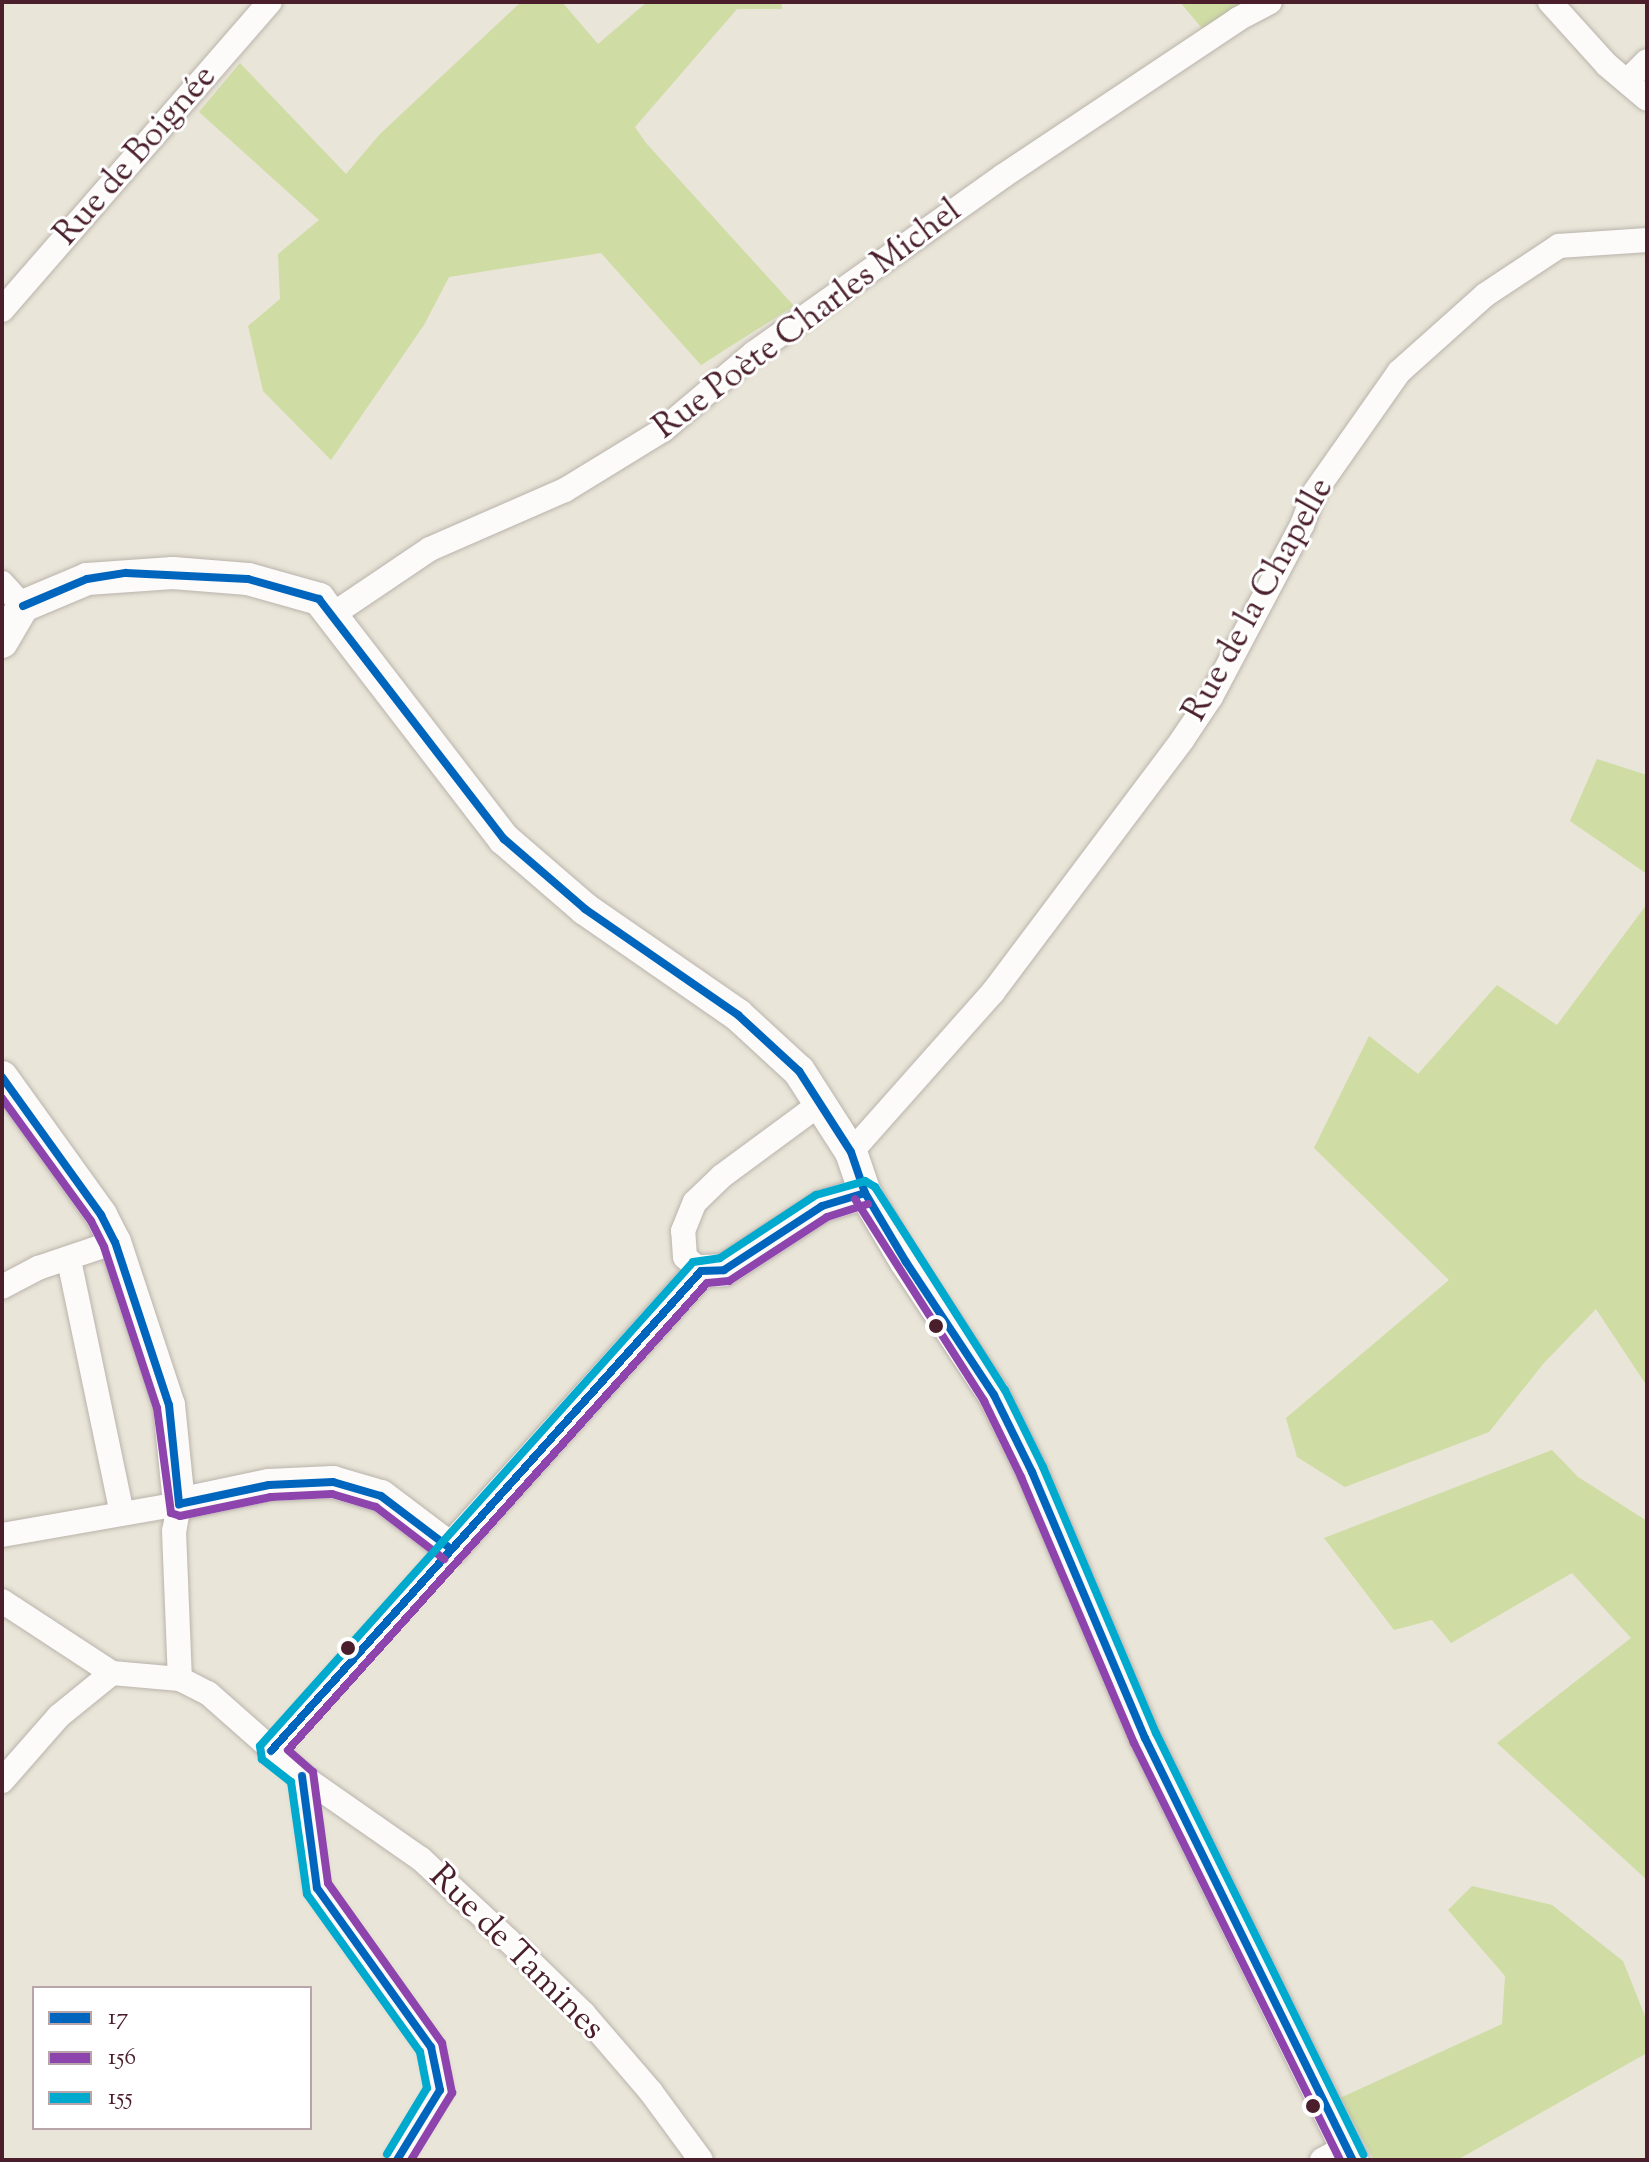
<!DOCTYPE html>
<meta charset="utf-8">
<style>
body{margin:0}
#map{position:relative;width:1649px;height:2162px;overflow:hidden;background:#e9e5d8;font-family:"Sorts Mill Goudy",serif}
div>[style]{position:absolute}
.green>*{inset:0;background:#cfdca4}
.roads{filter:drop-shadow(0 0 2px #bab3ac) drop-shadow(0 0 2px #bab3ac)}
.minor>*{height:24px;margin:-12px;padding:0 12px;transform-origin:12px;border-radius:12px;background:#fcfbf9}
.major>*{height:32px;margin:-16px;padding:0 16px;transform-origin:16px;border-radius:16px;background:#fcfbf9}
.bus-1>*{height:8px;margin:-4px;padding:0 4px;transform-origin:4px;border-radius:4px;background:#0065bd}
.bus-2>*{height:8px;margin:-4px;padding:0 4px;transform-origin:4px;border-radius:4px;background:#8e44ad}
.bus-3>*{height:8px;margin:-4px;padding:0 4px;transform-origin:4px;border-radius:4px;background:#00a9ce}
.dots>*{width:22px;height:22px;translate:-50% -50%;box-sizing:border-box;border:4px solid #fff;border-radius:50%}
span{translate:-50% -50%;white-space:nowrap;text-align:center;line-height:1.15;-webkit-text-stroke:6px #fff;paint-order:stroke}
.street-label{font-size:34px;color:#4a1f2b}
.frame{position:absolute;inset:0;border:4px solid #4a1f2b;pointer-events:none}
.legend{position:absolute;left:32px;top:1986px;width:280px;height:144px;box-sizing:border-box;background:#fff;border:2px solid #b7a5aa;margin:0;padding:10px 14px;list-style:none;font-size:24px;color:#4a1f2b}
.legend li{display:flex;align-items:center;gap:16px;height:40px}
.legend b{width:40px;border:2px solid #b7a5aa}
</style>
<div id="map">
<div class="green">
<i style="clip-path:polygon(521px 2px,562px 2px,598px 44px,647px 2px,781px 2px,782px 9px,737px 9px,635px 127px,646px 143px,794px 306px,701px 365px,601px 253px,449px 277px,424px 325px,331px 460px,263px 391px,248px 326px,280px 299px,278px 254px,319px 220px,199px 112px,240px 63px,346px 174px,380px 134px)"></i>
<i style="clip-path:polygon(1180px 2px,1251px 2px,1210px 38px)"></i>
<i style="clip-path:polygon(1597px 759px,1647px 775px,1647px 874px,1570px 821px)"></i>
<i style="clip-path:polygon(1647px 904px,1647px 1386px,1596px 1309px,1543px 1364px,1489px 1432px,1345px 1487px,1297px 1457px,1286px 1418px,1449px 1280px,1314px 1148px,1369px 1036px,1418px 1074px,1497px 985px,1557px 1025px)"></i>
<i style="clip-path:polygon(1552px 1450px,1578px 1477px,1647px 1521px,1647px 1880px,1497px 1743px,1631px 1638px,1572px 1573px,1451px 1643px,1432px 1620px,1394px 1630px,1324px 1538px)"></i>
<i style="clip-path:polygon(1472px 1886px,1552px 1905px,1623px 1961px,1647px 2021px,1647px 2053px,1457px 2160px,1374px 2160px,1340px 2098px,1502px 2024px,1505px 1976px,1448px 1910px)"></i>
</div>
<div class="roads">
<div class="minor">
<i style="left:1550px;top:2px;width:85px;rotate:47.9deg"></i>
<i style="left:1607px;top:65px;width:52px;rotate:40.4deg"></i>
<i style="left:1627px;top:81px;width:28px;rotate:-45deg"></i>
<i style="left:2px;top:310px;width:408px;rotate:-49deg"></i>
<i style="left:2px;top:583px;width:31px;rotate:48deg"></i>
<i style="left:332px;top:615px;width:118px;rotate:-34deg"></i>
<i style="left:430px;top:549px;width:147px;rotate:-23.6deg"></i>
<i style="left:565px;top:490px;width:115px;rotate:-31.5deg"></i>
<i style="left:663px;top:430px;width:119px;rotate:-40.2deg"></i>
<i style="left:754px;top:353px;width:305px;rotate:-35.4deg"></i>
<i style="left:1003px;top:176px;width:283px;rotate:-33.7deg"></i>
<i style="left:1238px;top:19px;width:36px;rotate:-28deg"></i>
<i style="left:851px;top:1152px;width:214px;rotate:-48.4deg"></i>
<i style="left:993px;top:992px;width:315px;rotate:-53.1deg"></i>
<i style="left:1182px;top:740px;width:52px;rotate:-56deg"></i>
<i style="left:1211px;top:697px;width:195px;rotate:-62.1deg"></i>
<i style="left:1302px;top:525px;width:34px;rotate:-69deg"></i>
<i style="left:1314px;top:493px;width:148px;rotate:-54.9deg"></i>
<i style="left:1399px;top:372px;width:115px;rotate:-41.8deg"></i>
<i style="left:1485px;top:295px;width:89px;rotate:-33.5deg"></i>
<i style="left:1559px;top:246px;width:88px;rotate:-3.9deg"></i>
<i style="left:69px;top:1260px;width:258px;rotate:78.2deg"></i>
<i style="left:701px;top:1271px;width:21px;rotate:-139deg"></i>
<i style="left:685px;top:1257px;width:26px;rotate:-94deg"></i>
<i style="left:683px;top:1231px;width:31px;rotate:-68deg"></i>
<i style="left:695px;top:1202px;width:37px;rotate:-44deg"></i>
<i style="left:722px;top:1176px;width:123px;rotate:-36.4deg"></i>
<i style="left:2px;top:1287px;width:41px;rotate:-27.8deg"></i>
<i style="left:38px;top:1268px;width:81px;rotate:-18.7deg"></i>
<i style="left:2px;top:1535px;width:180px;rotate:-9.9deg"></i>
<i style="left:179px;top:1504px;width:27px;rotate:100deg"></i>
<i style="left:174px;top:1531px;width:148px;rotate:87.7deg"></i>
<i style="left:2px;top:1601px;width:131px;rotate:33.2deg"></i>
<i style="left:271px;top:1751px;width:271px;rotate:-48.3deg"></i>
<i style="left:302px;top:1776px;width:113px;rotate:82.4deg"></i>
<i style="left:317px;top:1888px;width:196px;rotate:54.4deg"></i>
<i style="left:431px;top:2047px;width:44px;rotate:78.2deg"></i>
<i style="left:440px;top:2090px;width:82px;rotate:121.6deg"></i>
<i style="left:2px;top:1781px;width:86px;rotate:-48.8deg"></i>
<i style="left:59px;top:1716px;width:68px;rotate:-39.1deg"></i>
<i style="left:112px;top:1673px;width:68px;rotate:5deg"></i>
<i style="left:180px;top:1679px;width:31px;rotate:27deg"></i>
<i style="left:208px;top:1693px;width:125px;rotate:41.4deg"></i>
<i style="left:302px;top:1776px;width:145px;rotate:34.9deg"></i>
<i style="left:421px;top:1859px;width:119px;rotate:43deg"></i>
<i style="left:508px;top:1940px;width:106px;rotate:44.2deg"></i>
<i style="left:584px;top:2014px;width:103px;rotate:49.3deg"></i>
<i style="left:651px;top:2092px;width:84px;rotate:53.7deg"></i>
<i style="left:1322px;top:2160px;width:27px;rotate:-28deg"></i>
</div>
<div class="major">
<i style="left:2px;top:642px;width:42px;rotate:-59.7deg"></i>
<i style="left:23px;top:606px;width:69px;rotate:-22.9deg"></i>
<i style="left:87px;top:579px;width:86px;rotate:-4deg"></i>
<i style="left:173px;top:573px;width:75px;rotate:4.6deg"></i>
<i style="left:248px;top:579px;width:74px;rotate:15.7deg"></i>
<i style="left:319px;top:599px;width:303px;rotate:52.4deg"></i>
<i style="left:504px;top:839px;width:107px;rotate:40.8deg"></i>
<i style="left:585px;top:909px;width:186px;rotate:34.7deg"></i>
<i style="left:738px;top:1015px;width:83px;rotate:42.6deg"></i>
<i style="left:799px;top:1071px;width:96px;rotate:57.3deg"></i>
<i style="left:851px;top:1152px;width:43px;rotate:71.1deg"></i>
<i style="left:865px;top:1193px;width:80px;rotate:59.3deg"></i>
<i style="left:906px;top:1262px;width:159px;rotate:56.5deg"></i>
<i style="left:994px;top:1395px;width:86px;rotate:63.7deg"></i>
<i style="left:1032px;top:1472px;width:289px;rotate:67deg"></i>
<i style="left:1145px;top:1738px;width:470px;rotate:63.8deg"></i>
<i style="left:2px;top:1077px;width:170px;rotate:54.3deg"></i>
<i style="left:101px;top:1215px;width:30px;rotate:63deg"></i>
<i style="left:115px;top:1242px;width:172px;rotate:71.7deg"></i>
<i style="left:169px;top:1405px;width:100px;rotate:84.2deg"></i>
<i style="left:179px;top:1504px;width:92px;rotate:-11.9deg"></i>
<i style="left:269px;top:1485px;width:64px;rotate:-2.7deg"></i>
<i style="left:333px;top:1482px;width:50px;rotate:16.3deg"></i>
<i style="left:381px;top:1496px;width:88px;rotate:37.1deg"></i>
<i style="left:451px;top:1549px;width:374px;rotate:-48deg"></i>
<i style="left:701px;top:1271px;width:23px;rotate:-2deg"></i>
<i style="left:724px;top:1270px;width:117px;rotate:-33.1deg"></i>
<i style="left:822px;top:1206px;width:45px;rotate:-16.8deg"></i>
</div>
</div>
<div class="bus-1">
<i style="left:23px;top:606px;width:69px;rotate:-22.9deg"></i>
<i style="left:87px;top:579px;width:39px;rotate:-9deg"></i>
<i style="left:126px;top:573px;width:122px;rotate:2.8deg"></i>
<i style="left:248px;top:579px;width:74px;rotate:15.7deg"></i>
<i style="left:319px;top:599px;width:303px;rotate:52.4deg"></i>
<i style="left:504px;top:839px;width:107px;rotate:40.8deg"></i>
<i style="left:585px;top:909px;width:186px;rotate:34.7deg"></i>
<i style="left:738px;top:1015px;width:83px;rotate:42.6deg"></i>
<i style="left:799px;top:1071px;width:96px;rotate:57.3deg"></i>
<i style="left:851px;top:1152px;width:43px;rotate:71.1deg"></i>
<i style="left:865px;top:1193px;width:80px;rotate:59.3deg"></i>
<i style="left:906px;top:1262px;width:159px;rotate:56.5deg"></i>
<i style="left:994px;top:1395px;width:86px;rotate:63.7deg"></i>
<i style="left:1032px;top:1472px;width:289px;rotate:67deg"></i>
<i style="left:1145px;top:1738px;width:470px;rotate:63.8deg"></i>
<i style="left:2px;top:1077px;width:170px;rotate:54.3deg"></i>
<i style="left:101px;top:1215px;width:30px;rotate:63deg"></i>
<i style="left:115px;top:1242px;width:172px;rotate:71.7deg"></i>
<i style="left:169px;top:1405px;width:100px;rotate:84.2deg"></i>
<i style="left:179px;top:1504px;width:92px;rotate:-11.9deg"></i>
<i style="left:269px;top:1485px;width:64px;rotate:-2.7deg"></i>
<i style="left:333px;top:1482px;width:50px;rotate:16.3deg"></i>
<i style="left:381px;top:1496px;width:88px;rotate:37.1deg"></i>
<i style="left:271px;top:1751px;width:644px;rotate:-48.14deg"></i>
<i style="left:701px;top:1271px;width:23px;rotate:-2deg"></i>
<i style="left:724px;top:1270px;width:117px;rotate:-33.1deg"></i>
<i style="left:822px;top:1206px;width:45px;rotate:-16.8deg"></i>
<i style="left:302px;top:1776px;width:113px;rotate:82.4deg"></i>
<i style="left:317px;top:1888px;width:196px;rotate:54.4deg"></i>
<i style="left:431px;top:2047px;width:44px;rotate:78.2deg"></i>
<i style="left:440px;top:2090px;width:82px;rotate:121.6deg"></i>
</div>
<div class="bus-2">
<i style="left:2px;top:1098px;width:152px;rotate:54.1deg"></i>
<i style="left:91px;top:1221px;width:29px;rotate:63deg"></i>
<i style="left:104px;top:1247px;width:169px;rotate:71.8deg"></i>
<i style="left:157px;top:1408px;width:106px;rotate:82.4deg"></i>
<i style="left:171px;top:1513px;width:9px;rotate:18deg"></i>
<i style="left:180px;top:1516px;width:93px;rotate:-11.8deg"></i>
<i style="left:271px;top:1497px;width:61px;rotate:-2.8deg"></i>
<i style="left:332px;top:1494px;width:46px;rotate:16.5deg"></i>
<i style="left:376px;top:1507px;width:86px;rotate:37.4deg"></i>
<i style="left:855px;top:1199px;width:240px;rotate:57.4deg"></i>
<i style="left:984px;top:1401px;width:85px;rotate:64deg"></i>
<i style="left:1021px;top:1477px;width:289px;rotate:67deg"></i>
<i style="left:1134px;top:1743px;width:465px;rotate:63.7deg"></i>
<i style="left:411px;top:2160px;width:79px;rotate:-58.5deg"></i>
<i style="left:452px;top:2093px;width:51px;rotate:-101.3deg"></i>
<i style="left:442px;top:2043px;width:196px;rotate:-125.5deg"></i>
<i style="left:328px;top:1883px;width:112px;rotate:-97.7deg"></i>
<i style="left:313px;top:1772px;width:33px;rotate:-139deg"></i>
<i style="left:288px;top:1750px;width:627px;rotate:-48.1deg"></i>
<i style="left:707px;top:1283px;width:22px;rotate:-5deg"></i>
<i style="left:729px;top:1281px;width:117px;rotate:-33.1deg"></i>
<i style="left:827px;top:1217px;width:43px;rotate:-17.6deg"></i>
</div>
<div class="bus-3">
<i style="left:387px;top:2154px;width:77px;rotate:-58.8deg"></i>
<i style="left:427px;top:2088px;width:37px;rotate:-101deg"></i>
<i style="left:420px;top:2052px;width:194px;rotate:-125.6deg"></i>
<i style="left:307px;top:1894px;width:113px;rotate:-98.1deg"></i>
<i style="left:291px;top:1782px;width:37px;rotate:-142deg"></i>
<i style="left:262px;top:1759px;width:13px;rotate:-99deg"></i>
<i style="left:260px;top:1746px;width:649px;rotate:-48.18deg"></i>
<i style="left:693px;top:1262px;width:27px;rotate:-8deg"></i>
<i style="left:720px;top:1258px;width:115px;rotate:-33.3deg"></i>
<i style="left:816px;top:1195px;width:51px;rotate:-15.9deg"></i>
<i style="left:865px;top:1181px;width:12px;rotate:31deg"></i>
<i style="left:875px;top:1187px;width:241px;rotate:57.4deg"></i>
<i style="left:1005px;top:1390px;width:86px;rotate:63.7deg"></i>
<i style="left:1043px;top:1467px;width:289px;rotate:67deg"></i>
<i style="left:1156px;top:1733px;width:470px;rotate:63.8deg"></i>
</div>
<div class="dots">
<i style="left:936px;top:1326px;background:#4a1f2b"></i>
<i style="left:348px;top:1648px;background:#4a1f2b"></i>
<i style="left:1313px;top:2106px;background:#4a1f2b"></i>
</div>
<div class="street-label">
<span style="left:136px;top:156px;rotate:-49deg">Rue de Boignée</span>
<span style="left:808px;top:320px;rotate:-37deg">Rue Poète Charles Michel</span>
<span style="left:1259px;top:600px;rotate:-61deg">Rue de la Chapelle</span>
<span style="left:516px;top:1953px;rotate:45deg">Rue de Tamines</span>
</div>
<div class="frame"></div>
<ul class="legend">
<li><b style="height:10px;background:#0065bd"></b>17</li>
<li><b style="height:10px;background:#8e44ad"></b>156</li>
<li><b style="height:10px;background:#00a9ce"></b>155</li>
</ul>
</div>
